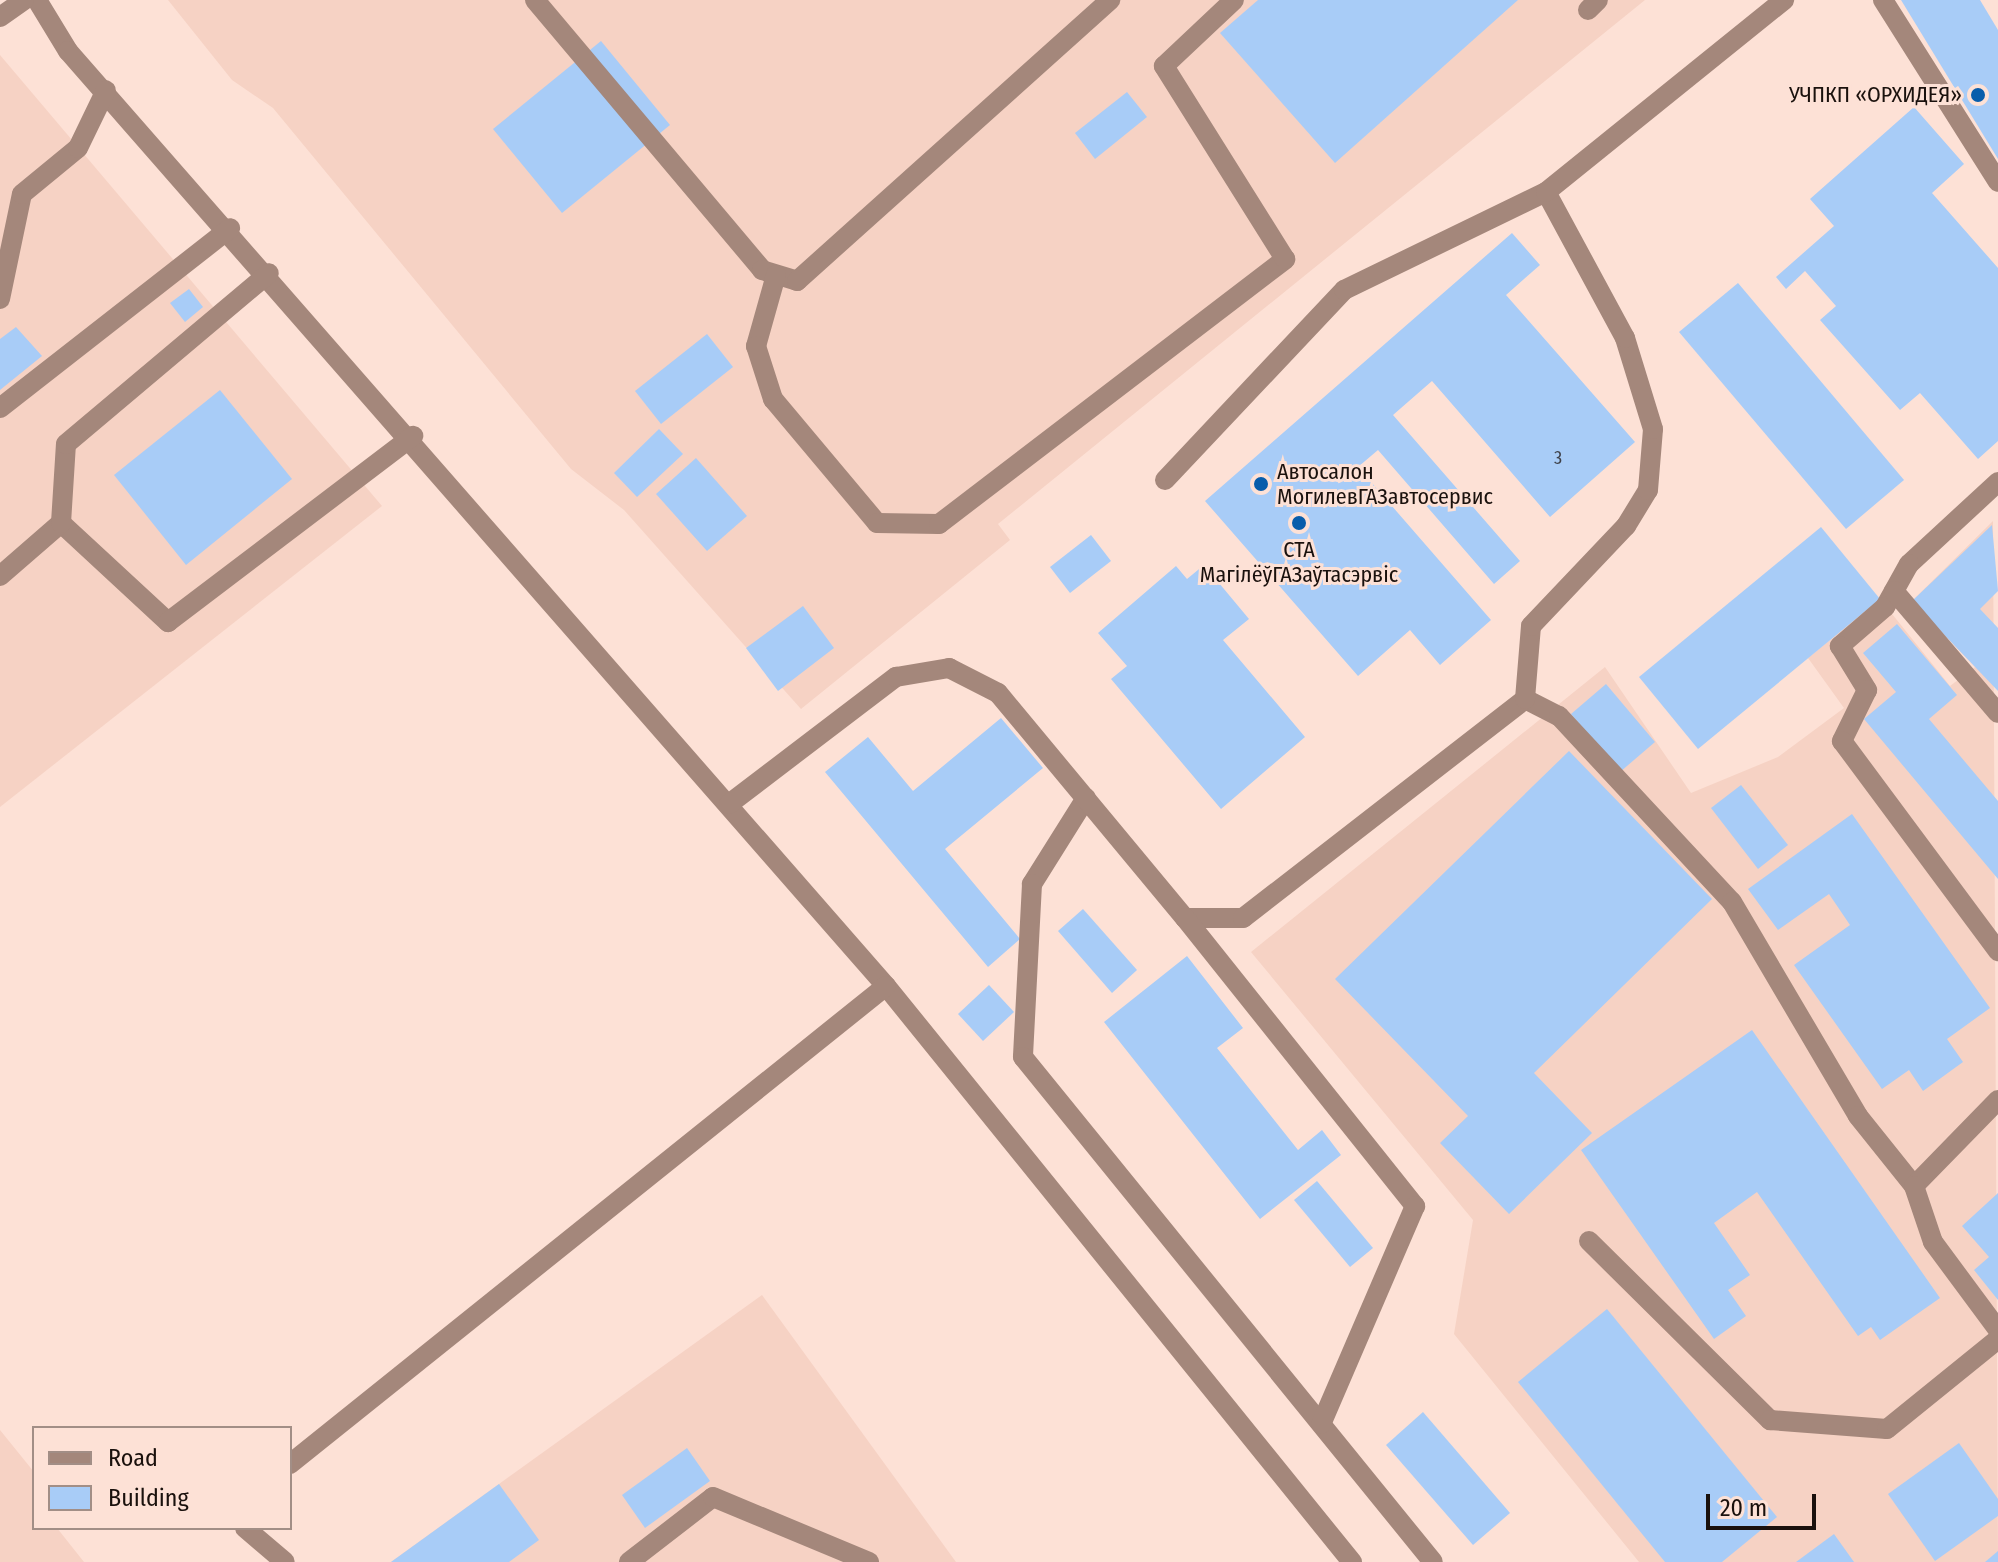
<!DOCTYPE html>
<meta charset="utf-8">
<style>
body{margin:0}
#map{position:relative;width:1998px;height:1562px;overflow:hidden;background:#fde1d6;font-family:"Fira Sans Condensed",sans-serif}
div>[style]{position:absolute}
.built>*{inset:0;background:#f6d2c4}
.building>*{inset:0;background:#a8ccf7}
.minor>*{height:20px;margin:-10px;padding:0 10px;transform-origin:10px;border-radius:10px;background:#a4877b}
.dots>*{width:22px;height:22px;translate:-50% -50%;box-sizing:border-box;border:4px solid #fde1d6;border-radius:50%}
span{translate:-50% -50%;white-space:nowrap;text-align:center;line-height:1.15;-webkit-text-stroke:6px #fde1d6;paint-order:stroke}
.number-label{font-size:18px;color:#3e4048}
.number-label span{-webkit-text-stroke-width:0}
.poi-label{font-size:22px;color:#1a110d}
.right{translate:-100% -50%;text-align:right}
.left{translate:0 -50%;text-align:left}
.legend{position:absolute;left:32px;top:1426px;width:260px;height:104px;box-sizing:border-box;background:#fde1d6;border:2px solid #a28e86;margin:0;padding:10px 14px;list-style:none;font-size:24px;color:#1a110d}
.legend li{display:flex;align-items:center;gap:16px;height:40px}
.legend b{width:40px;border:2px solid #a28e86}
.scale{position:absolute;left:1706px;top:1494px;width:110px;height:36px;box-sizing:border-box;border:4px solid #1a110d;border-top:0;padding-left:10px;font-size:24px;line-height:28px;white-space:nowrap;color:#1a110d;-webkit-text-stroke:6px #fde1d6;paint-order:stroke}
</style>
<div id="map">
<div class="built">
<i style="clip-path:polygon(168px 0,1645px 0,998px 524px,1010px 540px,801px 709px,624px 510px,571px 469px,273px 108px,232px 80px)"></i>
<i style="clip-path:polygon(0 55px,382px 506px,0 807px)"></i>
<i style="clip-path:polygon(1993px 521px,1998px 1562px,1639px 1562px,1454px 1334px,1473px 1220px,1251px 952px,1605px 667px,1691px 793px,1778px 757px,1844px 708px,1808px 658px,1880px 599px,1950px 686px,1975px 667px,1912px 601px)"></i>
<i style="clip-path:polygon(762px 1295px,956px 1562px,391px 1562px,499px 1484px)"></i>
<i style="clip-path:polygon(0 1430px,34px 1472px,34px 1528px,57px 1528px,84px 1562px,0 1562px)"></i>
</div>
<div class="building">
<i style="clip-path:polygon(1258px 0,1518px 0,1335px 163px,1220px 33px)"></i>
<i style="clip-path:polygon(1901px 0,1980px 0,1998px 30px,1998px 159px)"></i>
<i style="clip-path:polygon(601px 41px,670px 125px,562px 213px,493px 129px)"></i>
<i style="clip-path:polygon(1127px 92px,1147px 117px,1095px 159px,1075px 133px)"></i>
<i style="clip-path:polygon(1914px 107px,1964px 164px,1932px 193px,1998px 268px,1998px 441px,1978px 459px,1920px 393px,1900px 410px,1820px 320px,1836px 306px,1805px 271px,1786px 289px,1776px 277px,1834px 226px,1810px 199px)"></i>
<i style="clip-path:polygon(1512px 233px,1540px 265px,1506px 295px,1635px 442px,1550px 517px,1432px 381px,1393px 415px,1520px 561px,1494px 584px,1378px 450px,1358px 467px,1491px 620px,1440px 665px,1410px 630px,1358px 676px,1205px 501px)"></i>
<i style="clip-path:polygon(1738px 283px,1904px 480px,1846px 529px,1679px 332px)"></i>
<i style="clip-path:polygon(189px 289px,203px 307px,185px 322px,170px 303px)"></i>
<i style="clip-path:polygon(16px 327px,42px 356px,0 390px,0 339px)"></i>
<i style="clip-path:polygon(707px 334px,733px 367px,661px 424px,635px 391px)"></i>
<i style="clip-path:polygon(220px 390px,292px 479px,186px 565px,114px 475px)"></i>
<i style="clip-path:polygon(659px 429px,683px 454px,637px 497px,614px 473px)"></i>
<i style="clip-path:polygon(696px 458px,747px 516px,707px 551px,656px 494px)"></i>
<i style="clip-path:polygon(1992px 525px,1998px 591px,1980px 609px,1998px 628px,1998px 691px,1912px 601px)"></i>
<i style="clip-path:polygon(1821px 527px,1880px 599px,1698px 749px,1639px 677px)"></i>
<i style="clip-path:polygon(1091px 535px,1111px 561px,1070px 593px,1050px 567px)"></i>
<i style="clip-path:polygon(1204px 565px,1249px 619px,1223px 640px,1305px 737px,1221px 809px,1111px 679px,1127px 666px,1098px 633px,1176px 566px,1187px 579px)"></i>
<i style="clip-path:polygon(803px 606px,834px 648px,778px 691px,746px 648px)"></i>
<i style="clip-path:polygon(1897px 624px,1957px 695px,1929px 719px,1998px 801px,1998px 879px,1864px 719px,1896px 692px,1863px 653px)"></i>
<i style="clip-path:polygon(1606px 684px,1655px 742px,1620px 772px,1571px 714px)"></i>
<i style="clip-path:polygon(1001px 718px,1043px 768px,945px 849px,1020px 939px,988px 967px,825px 772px,868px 737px,913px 791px)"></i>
<i style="clip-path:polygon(1569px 751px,1712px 899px,1534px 1073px,1592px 1133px,1509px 1214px,1440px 1143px,1468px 1116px,1335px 979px)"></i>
<i style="clip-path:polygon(1741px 785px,1788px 845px,1758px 869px,1711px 808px)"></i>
<i style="clip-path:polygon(1852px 814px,1990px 1008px,1947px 1039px,1963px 1062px,1923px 1091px,1909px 1070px,1882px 1089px,1794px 965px,1850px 925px,1829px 894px,1778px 930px,1748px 889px)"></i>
<i style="clip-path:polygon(1083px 909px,1137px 970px,1112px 993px,1058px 931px)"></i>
<i style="clip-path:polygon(1187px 956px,1243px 1028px,1217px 1048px,1298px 1150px,1322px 1130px,1341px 1155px,1260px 1219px,1104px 1022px)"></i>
<i style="clip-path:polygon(989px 985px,1014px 1012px,983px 1041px,958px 1014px)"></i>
<i style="clip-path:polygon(1752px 1030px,1940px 1298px,1880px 1340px,1871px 1327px,1858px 1336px,1757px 1192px,1714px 1223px,1750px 1275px,1728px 1290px,1746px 1316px,1714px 1339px,1581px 1150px)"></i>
<i style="clip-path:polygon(1317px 1181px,1373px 1248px,1350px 1267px,1294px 1200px)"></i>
<i style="clip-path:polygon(1998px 1193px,1998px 1300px,1974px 1270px,1989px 1257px,1962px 1226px)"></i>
<i style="clip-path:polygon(1607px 1309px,1777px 1517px,1722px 1562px,1665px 1562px,1518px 1382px)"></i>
<i style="clip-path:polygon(1423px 1412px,1510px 1513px,1473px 1545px,1386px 1445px)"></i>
<i style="clip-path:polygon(1959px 1443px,1998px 1499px,1998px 1516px,1935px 1561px,1888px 1494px)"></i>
<i style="clip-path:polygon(687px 1448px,710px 1481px,645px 1528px,622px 1495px)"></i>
<i style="clip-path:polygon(499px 1484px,539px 1540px,509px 1562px,391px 1562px)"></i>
<i style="clip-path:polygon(1834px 1534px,1854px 1562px,1796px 1562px)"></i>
<i style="clip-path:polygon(1998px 1551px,1998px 1562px,1985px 1562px)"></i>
</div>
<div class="minor">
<i style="left:37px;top:0;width:60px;rotate:58.7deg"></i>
<i style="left:68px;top:51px;width:1242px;rotate:48.82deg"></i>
<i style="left:886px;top:986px;width:741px;rotate:51.03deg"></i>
<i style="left:535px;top:0;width:353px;rotate:49.9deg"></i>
<i style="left:762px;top:270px;width:37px;rotate:17deg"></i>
<i style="left:797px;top:281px;width:421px;rotate:-41.9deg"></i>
<i style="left:1883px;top:0;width:215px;rotate:57.7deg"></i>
<i style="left:1588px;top:10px;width:14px;rotate:-45deg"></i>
<i style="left:0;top:17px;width:29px;rotate:-35deg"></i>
<i style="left:776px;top:275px;width:74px;rotate:105.7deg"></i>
<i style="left:756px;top:346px;width:56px;rotate:72.2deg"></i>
<i style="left:773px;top:399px;width:162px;rotate:50deg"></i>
<i style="left:877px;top:523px;width:62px;rotate:0.9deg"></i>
<i style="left:939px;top:524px;width:436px;rotate:-37.4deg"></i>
<i style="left:1285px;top:259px;width:228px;rotate:-122.1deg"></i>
<i style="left:1164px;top:66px;width:96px;rotate:-43.3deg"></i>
<i style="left:0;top:299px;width:107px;rotate:-78.2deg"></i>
<i style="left:22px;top:194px;width:72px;rotate:-39.4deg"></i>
<i style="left:78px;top:148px;width:64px;rotate:-64.2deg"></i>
<i style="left:0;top:408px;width:292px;rotate:-38deg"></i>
<i style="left:1165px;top:480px;width:261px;rotate:-46.7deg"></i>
<i style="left:1344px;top:290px;width:225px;rotate:-25.9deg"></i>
<i style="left:1998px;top:482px;width:121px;rotate:137.3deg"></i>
<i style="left:1909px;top:564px;width:49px;rotate:119.2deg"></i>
<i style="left:1885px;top:607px;width:60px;rotate:139.1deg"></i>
<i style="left:1840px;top:646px;width:52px;rotate:58.5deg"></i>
<i style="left:1867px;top:690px;width:57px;rotate:116.1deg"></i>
<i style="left:1842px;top:741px;width:262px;rotate:53.4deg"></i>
<i style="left:61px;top:523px;width:146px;rotate:42.8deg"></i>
<i style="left:168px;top:622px;width:308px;rotate:-37.2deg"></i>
<i style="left:0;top:576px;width:81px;rotate:-41deg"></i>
<i style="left:61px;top:523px;width:79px;rotate:-86.4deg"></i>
<i style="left:66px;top:444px;width:265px;rotate:-40.1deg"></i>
<i style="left:1894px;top:591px;width:160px;rotate:49.6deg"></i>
<i style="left:1525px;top:699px;width:38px;rotate:27deg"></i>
<i style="left:1559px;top:716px;width:254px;rotate:47.1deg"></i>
<i style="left:1732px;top:902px;width:248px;rotate:59.5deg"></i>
<i style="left:1858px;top:1116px;width:90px;rotate:51.3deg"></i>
<i style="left:1086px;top:798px;width:102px;rotate:122.1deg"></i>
<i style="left:1032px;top:884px;width:173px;rotate:93deg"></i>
<i style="left:1023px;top:1057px;width:650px;rotate:50.93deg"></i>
<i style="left:729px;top:804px;width:210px;rotate:-37.3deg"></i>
<i style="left:896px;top:677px;width:54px;rotate:-9.6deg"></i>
<i style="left:949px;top:668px;width:55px;rotate:27deg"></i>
<i style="left:998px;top:693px;width:293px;rotate:50.3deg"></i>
<i style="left:1185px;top:918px;width:58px"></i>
<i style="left:1243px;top:918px;width:357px;rotate:-37.8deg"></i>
<i style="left:1525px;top:699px;width:73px;rotate:-85.3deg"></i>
<i style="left:1531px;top:626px;width:138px;rotate:-46.5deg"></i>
<i style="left:1626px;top:526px;width:42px;rotate:-58.6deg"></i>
<i style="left:1648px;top:490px;width:61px;rotate:-85.3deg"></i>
<i style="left:1653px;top:429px;width:95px;rotate:-107.1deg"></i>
<i style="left:1625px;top:338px;width:166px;rotate:-118.4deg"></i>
<i style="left:1546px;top:192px;width:306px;rotate:-38.9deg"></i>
<i style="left:1185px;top:918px;width:369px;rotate:51.4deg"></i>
<i style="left:1415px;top:1206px;width:237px;rotate:113.3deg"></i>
<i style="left:1998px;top:1100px;width:120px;rotate:134.3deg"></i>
<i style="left:1914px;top:1186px;width:59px;rotate:71.3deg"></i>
<i style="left:1933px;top:1242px;width:109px;rotate:53.5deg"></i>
<i style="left:1589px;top:1241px;width:255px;rotate:44.7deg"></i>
<i style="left:1770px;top:1420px;width:117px;rotate:4.4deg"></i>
<i style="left:1887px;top:1429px;width:143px;rotate:-39deg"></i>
<i style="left:290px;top:1464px;width:764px;rotate:-38.73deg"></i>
<i style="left:245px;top:1528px;width:52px;rotate:40.4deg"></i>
<i style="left:629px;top:1562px;width:106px;rotate:-37.7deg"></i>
<i style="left:713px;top:1497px;width:169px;rotate:22.6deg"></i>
</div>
<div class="dots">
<i style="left:1978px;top:95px;background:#085dab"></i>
<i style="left:1261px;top:484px;background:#085dab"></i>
<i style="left:1299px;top:523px;background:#085dab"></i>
</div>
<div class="number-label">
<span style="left:1558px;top:458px">3</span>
</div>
<div class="poi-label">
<span class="right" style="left:1962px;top:95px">УЧПКП «ОРХИДЕЯ»</span>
<span class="left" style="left:1277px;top:484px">Автосалон<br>МогилевГАЗавтосервис</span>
<span style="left:1299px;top:562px">СТА<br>МагілёўГАЗаўтасэрвіс</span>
</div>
<ul class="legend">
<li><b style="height:10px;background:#a4877b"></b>Road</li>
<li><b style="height:22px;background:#a8ccf7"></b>Building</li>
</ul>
<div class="scale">20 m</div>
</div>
